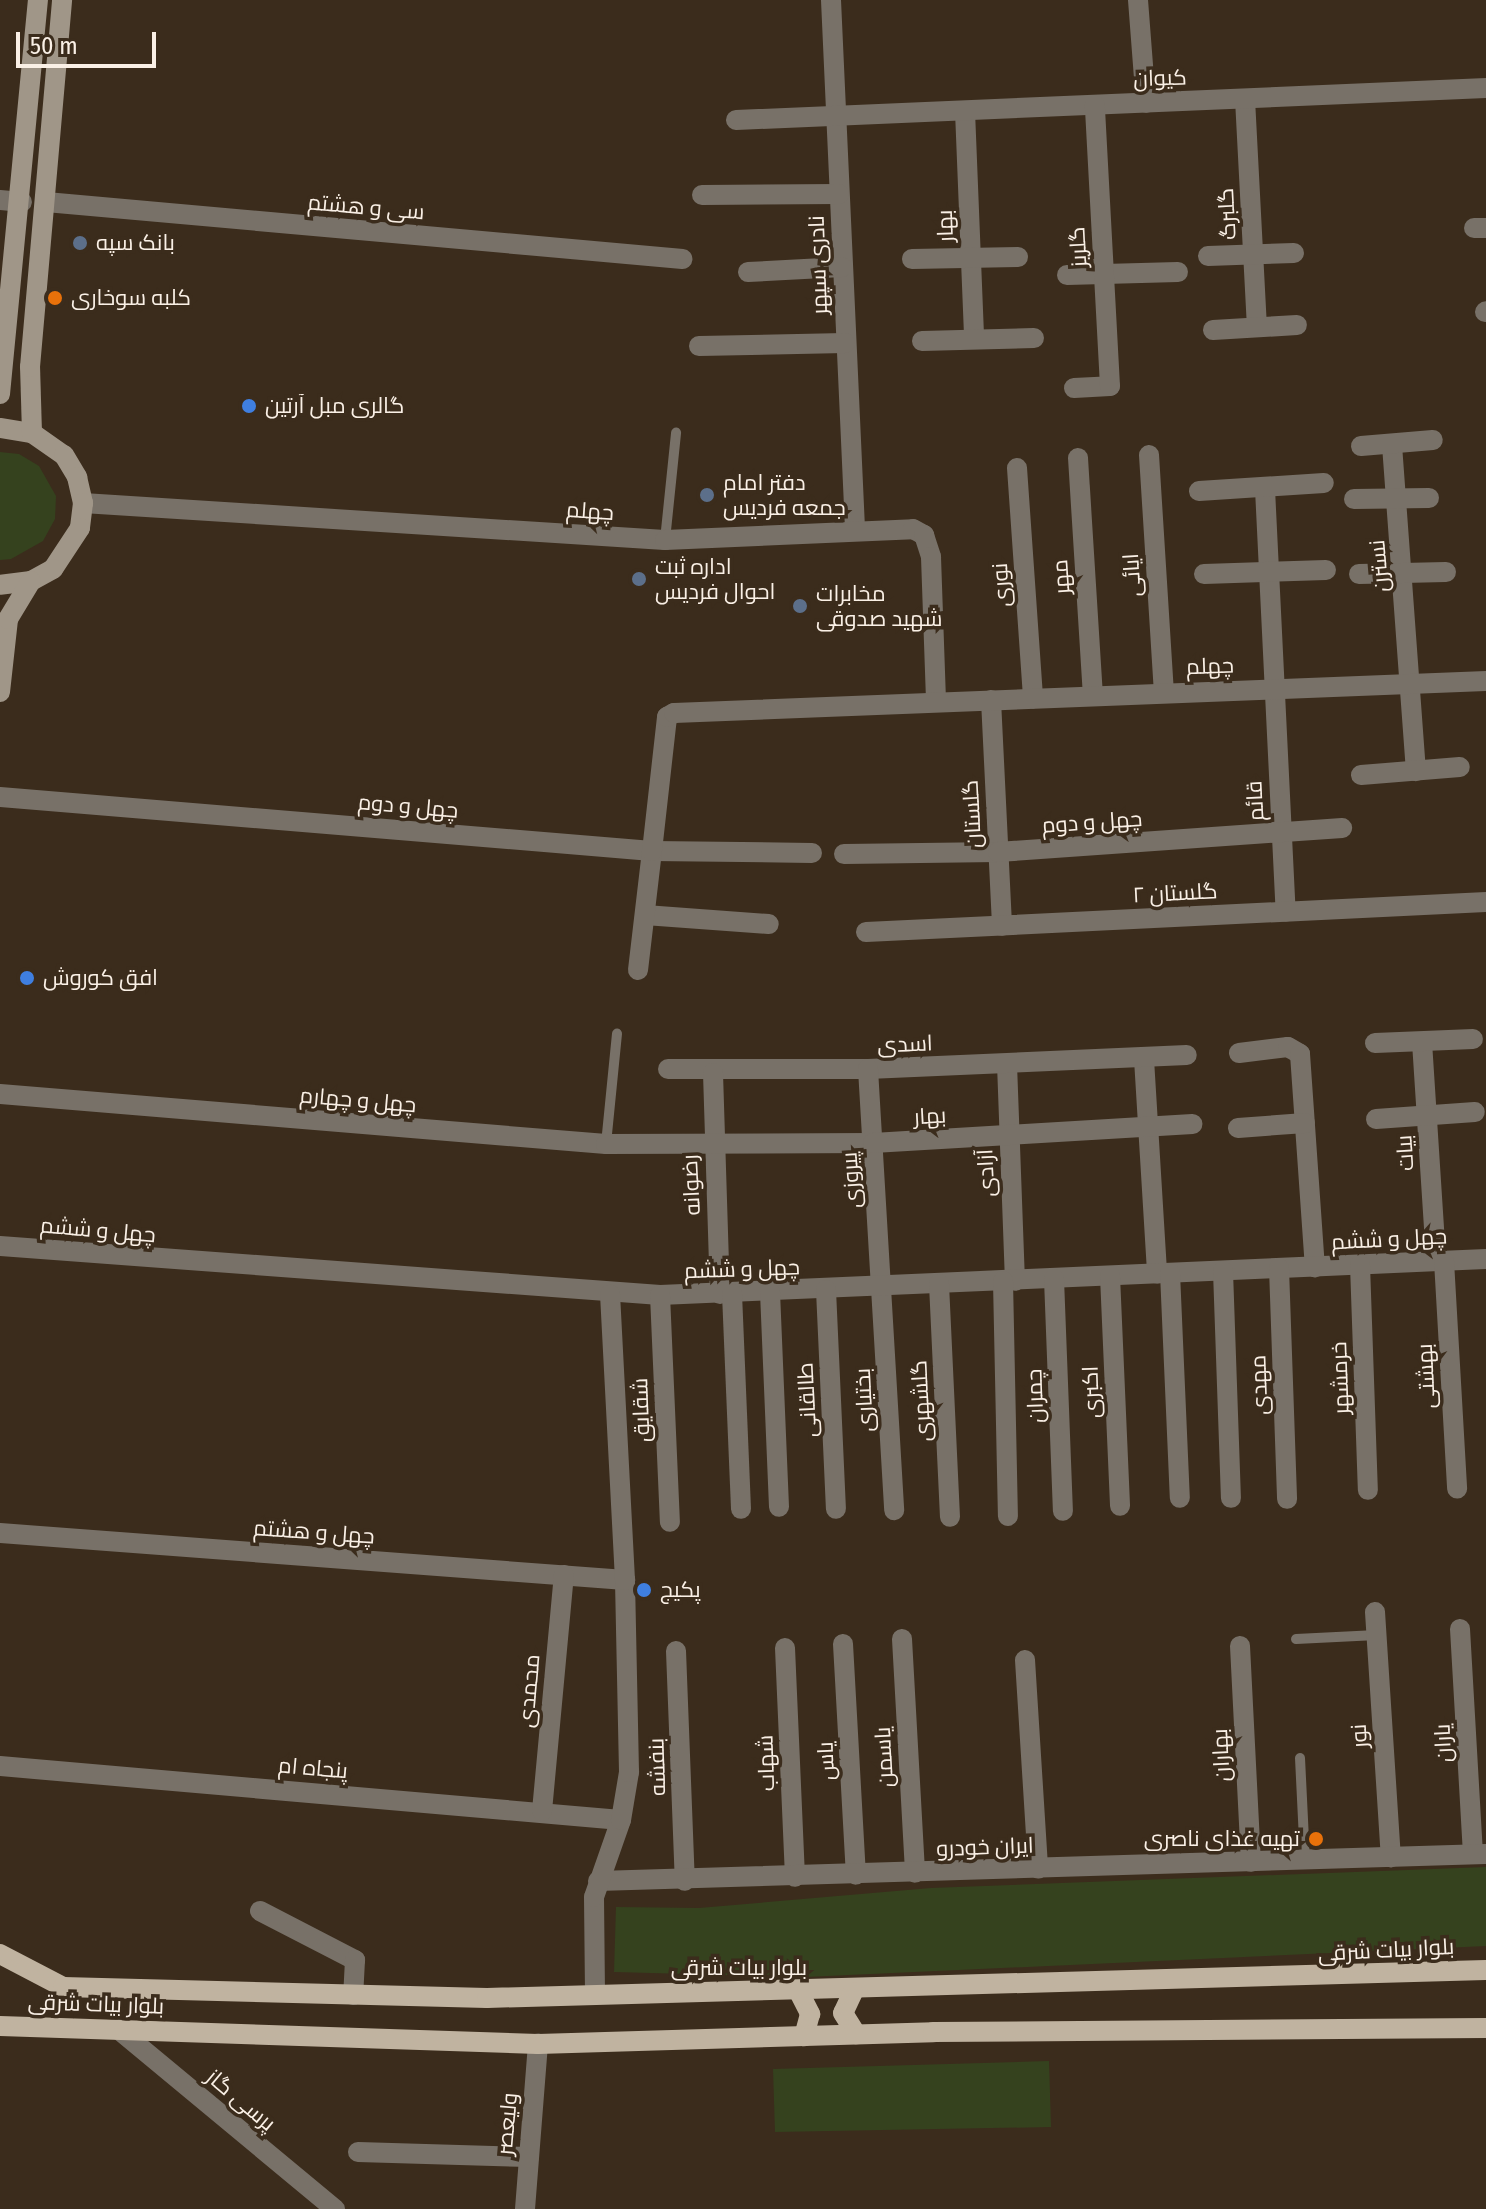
<!DOCTYPE html>
<meta charset="utf-8">
<style>
body{margin:0}
#map{position:relative;width:1486px;height:2209px;overflow:hidden;background:#3b2c1c;font-family:"Fira Sans Condensed",Cairo,sans-serif}
div>[style]{position:absolute}
.green>*{inset:0;background:#35421e}
.service>*{height:10px;margin:-5px;padding:0 5px;transform-origin:5px;border-radius:5px;background:#787168}
.minor>*{height:20px;margin:-10px;padding:0 10px;transform-origin:10px;border-radius:10px;background:#787168}
.tertiary>*{height:20px;margin:-10px;padding:0 10px;transform-origin:10px;border-radius:10px;background:#787168}
.secondary>*{height:20px;margin:-10px;padding:0 10px;transform-origin:10px;border-radius:10px;background:#a09688}
.primary>*{height:20px;margin:-10px;padding:0 10px;transform-origin:10px;border-radius:10px;background:#c0b3a0}
.dots>*{width:22px;height:22px;translate:-50% -50%;box-sizing:border-box;border:4px solid #3b2c1c;border-radius:50%}
span{translate:-50% -50%;white-space:nowrap;text-align:center;line-height:1.15;-webkit-text-stroke:7px #3b2c1c;paint-order:stroke}
.street-label{font-size:22px;color:#faf0e6}
.poi-label{font-size:22px;color:#faf0e6}
.left{translate:0 -50%;text-align:left}
.right{translate:-100% -50%;text-align:right}
.scale{position:absolute;left:16px;top:32px;width:140px;height:36px;box-sizing:border-box;border:4px solid #faf0e6;border-top:0;padding-left:10px;font-size:24px;line-height:28px;white-space:nowrap;color:#faf0e6;-webkit-text-stroke:6px #3b2c1c;paint-order:stroke}
</style>
<div id="map">
<div class="green">
<i style="clip-path:polygon(0 452px,19px 454px,39px 466px,56px 496px,55px 519px,43px 541px,11px 559px,0 560px)"></i>
<i style="clip-path:polygon(1486px 1867px,1486px 1946px,805px 1977px,614px 1972px,616px 1907px,699px 1908px,931px 1888px)"></i>
<i style="clip-path:polygon(1049px 2061px,1051px 2127px,775px 2132px,773px 2069px)"></i>
</div>
<div class="service">
<i style="left:665px;top:540px;width:108px;rotate:-84.1deg"></i>
<i style="left:606px;top:1144px;width:111px;rotate:-84.3deg"></i>
<i style="left:1296px;top:1639px;width:81px;rotate:-2.8deg"></i>
<i style="left:1300px;top:1758px;width:102px;rotate:87.2deg"></i>
</div>
<div class="minor">
<i style="left:831px;top:0;width:530px;rotate:87.4deg"></i>
<i style="left:1138px;top:0;width:103px;rotate:85.6deg"></i>
<i style="left:1245px;top:99px;width:228px;rotate:87deg"></i>
<i style="left:965px;top:111px;width:228px;rotate:87.7deg"></i>
<i style="left:736px;top:120px;width:751px;rotate:-2.44deg"></i>
<i style="left:702px;top:195px;width:137px;rotate:-0.4deg"></i>
<i style="left:0;top:200px;width:22px;rotate:5deg"></i>
<i style="left:46px;top:202px;width:639px;rotate:5.12deg"></i>
<i style="left:1474px;top:228px;width:12px"></i>
<i style="left:1208px;top:256px;width:86px;rotate:-2deg"></i>
<i style="left:912px;top:259px;width:106px;rotate:-1.1deg"></i>
<i style="left:748px;top:272px;width:94px;rotate:-3deg"></i>
<i style="left:1067px;top:275px;width:111px;rotate:-1.5deg"></i>
<i style="left:1485px;top:312px;width:1px;rotate:-45deg"></i>
<i style="left:1213px;top:330px;width:84px;rotate:-3.4deg"></i>
<i style="left:922px;top:341px;width:112px;rotate:-1.5deg"></i>
<i style="left:699px;top:346px;width:146px;rotate:-1.2deg"></i>
<i style="left:1074px;top:388px;width:36px;rotate:-3deg"></i>
<i style="left:1110px;top:386px;width:281px;rotate:-93.1deg"></i>
<i style="left:1392px;top:445px;width:327px;rotate:85.8deg"></i>
<i style="left:1361px;top:446px;width:72px;rotate:-4.8deg"></i>
<i style="left:1149px;top:455px;width:237px;rotate:86.4deg"></i>
<i style="left:1078px;top:458px;width:236px;rotate:86.4deg"></i>
<i style="left:1017px;top:468px;width:231px;rotate:86deg"></i>
<i style="left:1265px;top:489px;width:423px;rotate:87.2deg"></i>
<i style="left:1199px;top:491px;width:125px;rotate:-3.7deg"></i>
<i style="left:1354px;top:499px;width:75px;rotate:-0.8deg"></i>
<i style="left:1204px;top:574px;width:122px;rotate:-1.9deg"></i>
<i style="left:1359px;top:574px;width:87px;rotate:-1.3deg"></i>
<i style="left:991px;top:700px;width:226px;rotate:87.2deg"></i>
<i style="left:1361px;top:775px;width:99px;rotate:-4.6deg"></i>
<i style="left:0;top:797px;width:654px;rotate:4.73deg"></i>
<i style="left:652px;top:851px;width:160px;rotate:0.7deg"></i>
<i style="left:844px;top:854px;width:154px;rotate:-0.7deg"></i>
<i style="left:998px;top:852px;width:345px;rotate:-4deg"></i>
<i style="left:645px;top:915px;width:124px;rotate:4.2deg"></i>
<i style="left:866px;top:932px;width:621px;rotate:-2.77deg"></i>
<i style="left:638px;top:970px;width:120px;rotate:-83.3deg"></i>
<i style="left:1422px;top:1042px;width:219px;rotate:86.3deg"></i>
<i style="left:1375px;top:1043px;width:98px;rotate:-2.3deg"></i>
<i style="left:1239px;top:1053px;width:49px;rotate:-7deg"></i>
<i style="left:1288px;top:1047px;width:14px;rotate:30deg"></i>
<i style="left:1300px;top:1054px;width:214px;rotate:86deg"></i>
<i style="left:1144px;top:1059px;width:215px;rotate:86.5deg"></i>
<i style="left:1007px;top:1064px;width:217px;rotate:87.9deg"></i>
<i style="left:668px;top:1069px;width:200px"></i>
<i style="left:868px;top:1069px;width:319px;rotate:-2.5deg"></i>
<i style="left:868px;top:1069px;width:442px;rotate:86.6deg"></i>
<i style="left:713px;top:1073px;width:221px;rotate:88.2deg"></i>
<i style="left:0;top:1094px;width:608px;rotate:4.72deg"></i>
<i style="left:606px;top:1144px;width:267px;rotate:-0.2deg"></i>
<i style="left:873px;top:1143px;width:320px;rotate:-3.4deg"></i>
<i style="left:1376px;top:1119px;width:99px;rotate:-4deg"></i>
<i style="left:1238px;top:1128px;width:67px;rotate:-4.3deg"></i>
<i style="left:0;top:1246px;width:662px;rotate:4.25deg"></i>
<i style="left:660px;top:1295px;width:827px;rotate:-2.5deg"></i>
<i style="left:1444px;top:1261px;width:228px;rotate:86.7deg"></i>
<i style="left:1360px;top:1265px;width:225px;rotate:88deg"></i>
<i style="left:1279px;top:1268px;width:231px;rotate:88deg"></i>
<i style="left:1223px;top:1271px;width:227px;rotate:88deg"></i>
<i style="left:1170px;top:1273px;width:225px;rotate:87.5deg"></i>
<i style="left:1110px;top:1276px;width:230px;rotate:87.5deg"></i>
<i style="left:1054px;top:1279px;width:232px;rotate:87.8deg"></i>
<i style="left:1003px;top:1281px;width:235px;rotate:88.8deg"></i>
<i style="left:939px;top:1284px;width:233px;rotate:87.3deg"></i>
<i style="left:826px;top:1290px;width:219px;rotate:87.4deg"></i>
<i style="left:770px;top:1292px;width:215px;rotate:87.6deg"></i>
<i style="left:732px;top:1294px;width:215px;rotate:87.6deg"></i>
<i style="left:660px;top:1295px;width:227px;rotate:87.5deg"></i>
<i style="left:0;top:1533px;width:627px;rotate:4.3deg"></i>
<i style="left:1375px;top:1612px;width:246px;rotate:86.3deg"></i>
<i style="left:1460px;top:1629px;width:225px;rotate:86.7deg"></i>
<i style="left:902px;top:1639px;width:234px;rotate:86.8deg"></i>
<i style="left:843px;top:1644px;width:231px;rotate:86.8deg"></i>
<i style="left:1240px;top:1646px;width:216px;rotate:87.1deg"></i>
<i style="left:785px;top:1648px;width:229px;rotate:87.5deg"></i>
<i style="left:676px;top:1651px;width:230px;rotate:87.8deg"></i>
<i style="left:1025px;top:1660px;width:209px;rotate:86.4deg"></i>
<i style="left:0;top:1766px;width:623px;rotate:4.97deg"></i>
<i style="left:542px;top:1811px;width:237px;rotate:-84.7deg"></i>
<i style="left:598px;top:1881px;width:888px;rotate:-1.74deg"></i>
<i style="left:260px;top:1911px;width:107px;rotate:27.3deg"></i>
<i style="left:355px;top:1960px;width:35px;rotate:93deg"></i>
<i style="left:595px;top:1993px;width:96px;rotate:-90.6deg"></i>
<i style="left:594px;top:1897px;width:82px;rotate:-70.7deg"></i>
<i style="left:621px;top:1820px;width:49px;rotate:-80.5deg"></i>
<i style="left:629px;top:1772px;width:192px;rotate:-91.2deg"></i>
<i style="left:625px;top:1580px;width:286px;rotate:-93deg"></i>
<i style="left:358px;top:2152px;width:171px;rotate:1.7deg"></i>
</div>
<div class="tertiary">
<i style="left:83px;top:503px;width:583px;rotate:3.64deg"></i>
<i style="left:665px;top:540px;width:248px;rotate:-2.5deg"></i>
<i style="left:913px;top:529px;width:13px;rotate:29deg"></i>
<i style="left:924px;top:535px;width:23px;rotate:72deg"></i>
<i style="left:931px;top:557px;width:145px;rotate:88deg"></i>
<i style="left:652px;top:851px;width:135px;rotate:-83.6deg"></i>
<i style="left:667px;top:717px;width:8px;rotate:-30deg"></i>
<i style="left:674px;top:713px;width:813px;rotate:-2.26deg"></i>
<i style="left:118px;top:2029px;width:282px;rotate:39.7deg"></i>
<i style="left:525px;top:2209px;width:166px;rotate:-85.5deg"></i>
</div>
<div class="secondary">
<i style="left:0;top:394px;width:396px;rotate:-84.5deg"></i>
<i style="left:0;top:428px;width:32px;rotate:9deg"></i>
<i style="left:32px;top:433px;width:39px;rotate:35deg"></i>
<i style="left:64px;top:455px;width:26px;rotate:59deg"></i>
<i style="left:77px;top:477px;width:27px;rotate:77deg"></i>
<i style="left:83px;top:503px;width:25px;rotate:97deg"></i>
<i style="left:80px;top:528px;width:49px;rotate:123.4deg"></i>
<i style="left:53px;top:569px;width:25px;rotate:151deg"></i>
<i style="left:31px;top:581px;width:31px;rotate:173deg"></i>
<i style="left:32px;top:433px;width:66px;rotate:-91.7deg"></i>
<i style="left:30px;top:367px;width:368px;rotate:-85deg"></i>
<i style="left:0;top:692px;width:73px;rotate:-83.7deg"></i>
<i style="left:8px;top:619px;width:44px;rotate:-58.8deg"></i>
</div>
<div class="primary">
<i style="left:0;top:1954px;width:71px;rotate:27.6deg"></i>
<i style="left:63px;top:1987px;width:424px;rotate:1.5deg"></i>
<i style="left:487px;top:1998px;width:999px;rotate:-1.61deg"></i>
<i style="left:799px;top:1992px;width:25px;rotate:63deg"></i>
<i style="left:810px;top:2014px;width:23px;rotate:105deg"></i>
<i style="left:853px;top:1992px;width:23px;rotate:115deg"></i>
<i style="left:843px;top:2013px;width:25px;rotate:58deg"></i>
<i style="left:0;top:2026px;width:538px;rotate:1.92deg"></i>
<i style="left:538px;top:2044px;width:395px;rotate:-1.7deg"></i>
<i style="left:933px;top:2032px;width:553px;rotate:-0.41deg"></i>
</div>
<div class="dots">
<i style="left:80px;top:243px;background:#5c6f8a"></i>
<i style="left:55px;top:298px;background:#e8710a"></i>
<i style="left:249px;top:406px;background:#3f7fe0"></i>
<i style="left:707px;top:495px;background:#5c6f8a"></i>
<i style="left:639px;top:579px;background:#5c6f8a"></i>
<i style="left:800px;top:606px;background:#5c6f8a"></i>
<i style="left:27px;top:978px;background:#3f7fe0"></i>
<i style="left:644px;top:1590px;background:#3f7fe0"></i>
<i style="left:1316px;top:1839px;background:#e8710a"></i>
</div>
<div class="street-label">
<span style="left:1160px;top:78px;rotate:-2deg">کیوان</span>
<span style="left:366px;top:207px;rotate:5deg">سی و هشتم</span>
<span style="left:1227px;top:214px;rotate:-93deg">گلبرگ</span>
<span style="left:945px;top:226px;rotate:-92deg">بهار</span>
<span style="left:1078px;top:247px;rotate:-93deg">گلریز</span>
<span style="left:818px;top:265px;rotate:-92deg">نادری سپهر</span>
<span style="left:590px;top:511px;rotate:4deg">چهلم</span>
<span style="left:1379px;top:566px;rotate:-95deg">نسترن</span>
<span style="left:1132px;top:575px;rotate:-94deg">ایائی</span>
<span style="left:1061px;top:577px;rotate:-94deg">مهر</span>
<span style="left:1001px;top:585px;rotate:-94deg">نوری</span>
<span style="left:1210px;top:666px;rotate:-2deg">چهلم</span>
<span style="left:1255px;top:801px;rotate:-93deg">قائم</span>
<span style="left:408px;top:806px;rotate:5deg">چهل و دوم</span>
<span style="left:972px;top:814px;rotate:-93deg">گلستان</span>
<span style="left:1092px;top:822px;rotate:-4deg">چهل و دوم</span>
<span style="left:1175px;top:893px;rotate:-3deg">گلستان ۲</span>
<span style="left:905px;top:1044px;rotate:-2deg">اسدی</span>
<span style="left:358px;top:1100px;rotate:5deg">چهل و چهارم</span>
<span style="left:930px;top:1116px;rotate:-3deg">بهار</span>
<span style="left:1405px;top:1153px;rotate:-94deg">بیات</span>
<span style="left:986px;top:1173px;rotate:-93deg">آزادی</span>
<span style="left:851px;top:1180px;rotate:-94deg">پیروزی</span>
<span style="left:691px;top:1185px;rotate:-93deg">رضوانه</span>
<span style="left:98px;top:1230px;rotate:5deg">چهل و ششم</span>
<span style="left:1389px;top:1239px;rotate:-3deg">چهل و ششم</span>
<span style="left:742px;top:1269px;rotate:-2deg">چهل و ششم</span>
<span style="left:1426px;top:1376px;rotate:-93deg">بهشتی</span>
<span style="left:1340px;top:1378px;rotate:-92deg">خرمشهر</span>
<span style="left:1259px;top:1385px;rotate:-92deg">مهدی</span>
<span style="left:1091px;top:1392px;rotate:-92deg">اکبری</span>
<span style="left:1035px;top:1396px;rotate:-92deg">چمران</span>
<span style="left:807px;top:1400px;rotate:-93deg">طالقانی</span>
<span style="left:864px;top:1400px;rotate:-93deg">بختیاری</span>
<span style="left:921px;top:1401px;rotate:-93deg">گلشهری</span>
<span style="left:641px;top:1410px;rotate:-92deg">شقایق</span>
<span style="left:314px;top:1532px;rotate:4deg">چهل و هشتم</span>
<span style="left:529px;top:1691px;rotate:-85deg">محمدی</span>
<span style="left:1359px;top:1736px;rotate:-94deg">نور</span>
<span style="left:1443px;top:1743px;rotate:-93deg">یاران</span>
<span style="left:1221px;top:1755px;rotate:-93deg">بهاران</span>
<span style="left:884px;top:1757px;rotate:-93deg">یاسمن</span>
<span style="left:826px;top:1761px;rotate:-93deg">یاس</span>
<span style="left:766px;top:1763px;rotate:-92deg">شهاب</span>
<span style="left:657px;top:1767px;rotate:-92deg">بنفشه</span>
<span style="left:313px;top:1768px;rotate:5deg">پنجاه ام</span>
<span style="left:985px;top:1847px;rotate:-2deg">ایران خودرو</span>
<span style="left:1386px;top:1950px;rotate:-3deg">بلوار بیات شرقی</span>
<span style="left:739px;top:1968px">بلوار بیات شرقی</span>
<span style="left:96px;top:2004px;rotate:2deg">بلوار بیات شرقی</span>
<span style="left:241px;top:2100px;rotate:40deg">پرسی گاز</span>
<span style="left:507px;top:2124px;rotate:-85deg">ولیعصر</span>
</div>
<div class="poi-label">
<span class="left" style="left:96px;top:243px">بانک سپه</span>
<span class="left" style="left:71px;top:298px">کلبه سوخاری</span>
<span class="left" style="left:265px;top:406px">گالری مبل آرتین</span>
<span class="left" style="left:723px;top:495px">دفتر امام<br>جمعه فردیس</span>
<span class="left" style="left:655px;top:579px">اداره ثبت<br>احوال فردیس</span>
<span class="left" style="left:816px;top:606px">مخابرات<br>شهید صدوقی</span>
<span class="left" style="left:43px;top:978px">افق کوروش</span>
<span class="left" style="left:660px;top:1590px">پکیج</span>
<span class="right" style="left:1300px;top:1839px">تهیه غذای ناصری</span>
</div>
<div class="scale">50 m</div>
</div>
